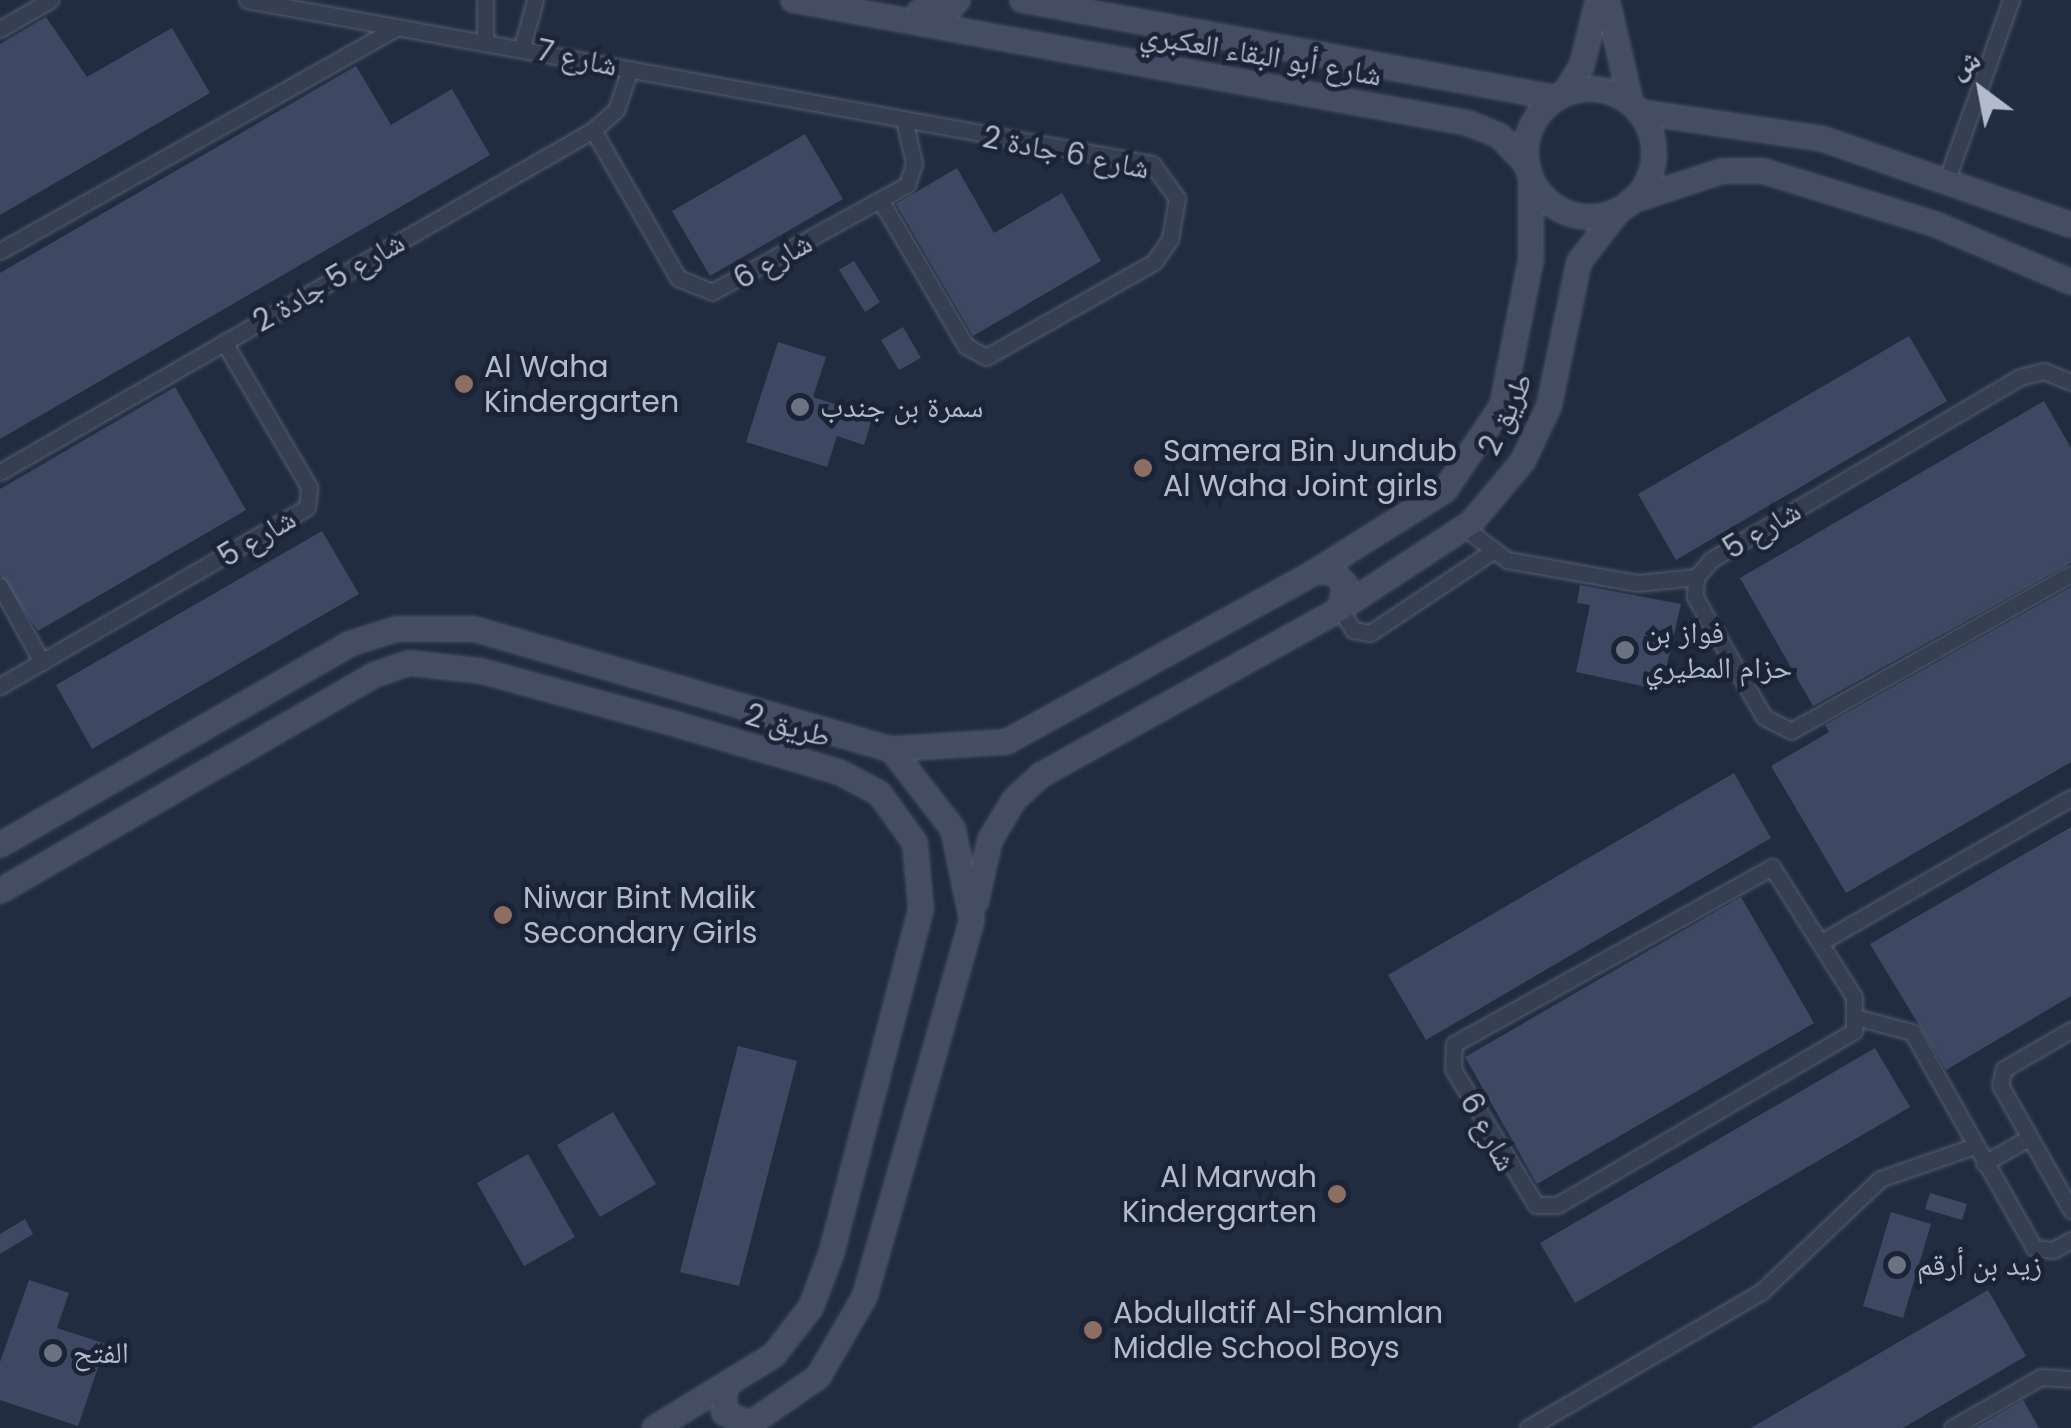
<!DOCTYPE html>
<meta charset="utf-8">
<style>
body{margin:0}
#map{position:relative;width:2071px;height:1428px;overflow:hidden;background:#222c41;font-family:Poppins,"Noto Naskh Arabic",sans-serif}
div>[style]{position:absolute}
.building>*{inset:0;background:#3e4862}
.roads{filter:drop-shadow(0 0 2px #545c6f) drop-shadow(0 0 2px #545c6f)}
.street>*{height:15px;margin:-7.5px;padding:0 7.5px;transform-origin:7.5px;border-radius:7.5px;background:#363f51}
.secondary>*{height:22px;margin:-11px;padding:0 11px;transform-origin:11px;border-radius:11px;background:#444d64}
.secondary>.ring{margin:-11px;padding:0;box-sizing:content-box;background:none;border:22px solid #444d64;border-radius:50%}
.dots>*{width:28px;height:28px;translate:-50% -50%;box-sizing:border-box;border:5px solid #1b2336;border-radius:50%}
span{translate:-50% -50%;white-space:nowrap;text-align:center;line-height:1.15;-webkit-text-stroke:9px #1b2336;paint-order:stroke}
.street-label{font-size:30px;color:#b3bacc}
.poi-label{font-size:30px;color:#b3bacc}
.left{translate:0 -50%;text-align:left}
.right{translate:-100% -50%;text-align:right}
.north{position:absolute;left:1931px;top:40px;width:100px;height:100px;-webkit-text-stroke:8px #1b2336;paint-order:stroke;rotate:328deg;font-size:28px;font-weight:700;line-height:40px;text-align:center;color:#b3bacc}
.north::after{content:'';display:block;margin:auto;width:35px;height:45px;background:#b3bacc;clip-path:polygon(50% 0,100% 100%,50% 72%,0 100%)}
</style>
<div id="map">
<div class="building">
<i style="clip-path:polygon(46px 17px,87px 77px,172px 28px,210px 93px,0 215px,0 44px)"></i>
<i style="clip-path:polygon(356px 66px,391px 125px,452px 89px,490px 155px,0 439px,0 273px)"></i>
<i style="clip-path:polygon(805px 134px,843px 199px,710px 276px,672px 211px)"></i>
<i style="clip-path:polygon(957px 168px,994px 233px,1062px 193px,1101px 261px,973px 336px,896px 204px)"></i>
<i style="clip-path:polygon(854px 261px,880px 302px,865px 312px,839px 270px)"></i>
<i style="clip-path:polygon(903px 327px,921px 358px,899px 370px,881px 340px)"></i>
<i style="clip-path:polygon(1909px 336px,1947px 401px,1676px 560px,1638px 494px)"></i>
<i style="clip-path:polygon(778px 342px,826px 357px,813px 397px,873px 416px,864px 445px,837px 436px,827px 467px,746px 442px)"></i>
<i style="clip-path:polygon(175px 387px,246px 510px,38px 631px,0 575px,0 489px)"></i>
<i style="clip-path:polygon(2044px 401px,2071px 448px,2071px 563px,1813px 706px,1740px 578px)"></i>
<i style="clip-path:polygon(322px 531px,359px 594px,92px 749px,56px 685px)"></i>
<i style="clip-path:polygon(1580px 585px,1681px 604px,1661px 690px,1576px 672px,1590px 605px,1577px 603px)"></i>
<i style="clip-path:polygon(2071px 587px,2071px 762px,1846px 893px,1771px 766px,1829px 732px,1825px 725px)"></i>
<i style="clip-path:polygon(1734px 773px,1771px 838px,1426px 1040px,1388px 975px)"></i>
<i style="clip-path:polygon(2071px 827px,2071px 996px,1946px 1070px,1870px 944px)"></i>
<i style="clip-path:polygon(1741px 897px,1814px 1023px,1537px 1184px,1465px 1057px)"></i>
<i style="clip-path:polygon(738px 1046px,797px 1061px,739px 1286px,680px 1272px)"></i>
<i style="clip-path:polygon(1875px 1048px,1910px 1107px,1575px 1303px,1540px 1243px)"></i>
<i style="clip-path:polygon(613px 1112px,656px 1184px,600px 1217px,557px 1145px)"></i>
<i style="clip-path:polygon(528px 1154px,575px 1237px,524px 1266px,477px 1183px)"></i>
<i style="clip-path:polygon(1930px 1193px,1967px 1204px,1962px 1220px,1925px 1209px)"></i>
<i style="clip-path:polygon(1891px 1212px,1931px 1224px,1903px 1318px,1863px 1306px)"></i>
<i style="clip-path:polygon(25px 1219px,33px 1234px,0 1254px,0 1234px)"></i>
<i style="clip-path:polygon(29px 1280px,69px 1293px,57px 1328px,106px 1344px,78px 1426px,0 1400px,0 1362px)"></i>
<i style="clip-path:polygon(1988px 1290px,2026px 1356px,1903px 1428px,1751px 1428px)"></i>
<i style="clip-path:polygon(2023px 1400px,2039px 1428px,1975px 1428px)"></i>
</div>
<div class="roads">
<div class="street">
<i style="left:247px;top:0;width:920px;rotate:10.27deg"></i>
<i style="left:1152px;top:164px;width:42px;rotate:53.7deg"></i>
<i style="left:1177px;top:198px;width:42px;rotate:99.7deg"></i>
<i style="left:1170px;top:239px;width:28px;rotate:125deg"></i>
<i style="left:1154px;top:262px;width:193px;rotate:150.5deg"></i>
<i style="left:986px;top:357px;width:23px;rotate:-151deg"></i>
<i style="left:966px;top:346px;width:168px;rotate:-120.4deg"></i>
<i style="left:0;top:29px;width:58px;rotate:-30.1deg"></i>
<i style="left:485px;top:42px;width:42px;rotate:-90deg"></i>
<i style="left:522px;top:47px;width:49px;rotate:-74.5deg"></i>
<i style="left:593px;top:130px;width:171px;rotate:60.1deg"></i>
<i style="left:678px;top:278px;width:37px;rotate:22deg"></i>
<i style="left:712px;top:292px;width:222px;rotate:-28.8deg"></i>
<i style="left:907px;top:185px;width:23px;rotate:-72deg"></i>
<i style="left:914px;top:163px;width:40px;rotate:-103deg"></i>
<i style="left:1948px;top:176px;width:187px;rotate:-70.3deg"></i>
<i style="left:0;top:251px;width:454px;rotate:-29.4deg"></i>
<i style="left:2071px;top:382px;width:29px;rotate:-158deg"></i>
<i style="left:2044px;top:371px;width:25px;rotate:166deg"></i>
<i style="left:2020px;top:377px;width:359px;rotate:149.4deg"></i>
<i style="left:1711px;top:560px;width:23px;rotate:131deg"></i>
<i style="left:1696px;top:577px;width:20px;rotate:93deg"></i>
<i style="left:1695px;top:597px;width:138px;rotate:60.1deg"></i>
<i style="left:1764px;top:717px;width:30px;rotate:27deg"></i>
<i style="left:1791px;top:731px;width:321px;rotate:-29.3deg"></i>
<i style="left:0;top:472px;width:685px;rotate:-29.97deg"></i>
<i style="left:593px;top:130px;width:30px;rotate:-41deg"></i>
<i style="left:616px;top:110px;width:43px;rotate:-71.1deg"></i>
<i style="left:1465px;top:528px;width:53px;rotate:37.3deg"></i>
<i style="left:1507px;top:560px;width:133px;rotate:10deg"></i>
<i style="left:1638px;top:583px;width:58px;rotate:-5.9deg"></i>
<i style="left:0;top:586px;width:87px;rotate:61.1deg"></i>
<i style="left:1340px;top:609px;width:25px;rotate:58deg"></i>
<i style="left:1353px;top:630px;width:17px;rotate:10deg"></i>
<i style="left:1370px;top:633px;width:144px;rotate:-33.7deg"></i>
<i style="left:0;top:686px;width:355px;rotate:-30.2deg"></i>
<i style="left:307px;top:507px;width:20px;rotate:-84deg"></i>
<i style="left:309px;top:487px;width:168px;rotate:-120.4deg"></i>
<i style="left:1772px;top:867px;width:154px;rotate:57.8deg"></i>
<i style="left:1854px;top:997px;width:34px;rotate:90deg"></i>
<i style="left:1854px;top:1031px;width:344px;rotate:149.6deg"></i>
<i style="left:1557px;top:1205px;width:21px;rotate:180deg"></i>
<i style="left:1536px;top:1205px;width:159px;rotate:-121.4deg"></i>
<i style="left:1453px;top:1069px;width:25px;rotate:-88deg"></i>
<i style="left:1454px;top:1044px;width:364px;rotate:-29.1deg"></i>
<i style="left:1823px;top:941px;width:286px;rotate:-30deg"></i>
<i style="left:1859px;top:1018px;width:55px;rotate:14.8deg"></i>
<i style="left:1912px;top:1032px;width:248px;rotate:60.5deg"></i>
<i style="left:2034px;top:1248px;width:19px;rotate:6deg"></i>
<i style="left:2053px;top:1250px;width:21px;rotate:-29deg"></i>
<i style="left:2071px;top:1030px;width:78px;rotate:149.8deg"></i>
<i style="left:2004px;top:1069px;width:16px;rotate:104deg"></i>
<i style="left:2000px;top:1085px;width:144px;rotate:60.4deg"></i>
<i style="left:1984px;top:1163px;width:49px;rotate:-29.2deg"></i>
<i style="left:1528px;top:1428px;width:270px;rotate:-30.3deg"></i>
<i style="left:1761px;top:1292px;width:164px;rotate:-43.5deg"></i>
<i style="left:1880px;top:1179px;width:100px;rotate:-19.3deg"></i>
<i style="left:1952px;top:1428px;width:103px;rotate:-29.8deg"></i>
<i style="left:2041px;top:1377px;width:30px;rotate:4deg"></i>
</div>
<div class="secondary">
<i style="left:793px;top:0;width:686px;rotate:10.33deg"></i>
<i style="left:1468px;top:123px;width:35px;rotate:22deg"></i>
<i style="left:1500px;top:136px;width:40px;rotate:47deg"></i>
<i style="left:1022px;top:0;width:544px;rotate:10.38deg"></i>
<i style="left:1607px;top:0;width:106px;rotate:76.9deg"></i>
<i style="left:920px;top:11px;width:25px;rotate:5deg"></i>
<i style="left:945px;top:13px;width:18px;rotate:-45deg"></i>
<i class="ring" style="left:1526px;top:89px;width:106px;height:106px"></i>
<i style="left:1564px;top:94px;width:34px;rotate:-58deg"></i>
<i style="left:1582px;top:65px;width:67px;rotate:-76.2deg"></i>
<i style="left:1639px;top:112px;width:186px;rotate:8.3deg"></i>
<i style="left:1823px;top:139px;width:262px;rotate:19.1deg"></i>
<i style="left:1631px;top:201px;width:96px;rotate:-18.2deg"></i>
<i style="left:1722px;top:171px;width:41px"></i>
<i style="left:1763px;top:171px;width:182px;rotate:17.2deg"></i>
<i style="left:1937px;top:225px;width:146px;rotate:23deg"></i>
<i style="left:1315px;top:572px;width:18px"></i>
<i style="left:1333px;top:572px;width:17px;rotate:45deg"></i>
<i style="left:1345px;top:584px;width:25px;rotate:101deg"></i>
<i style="left:891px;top:749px;width:115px;rotate:-3.5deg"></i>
<i style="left:1006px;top:742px;width:353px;rotate:-28.8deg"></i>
<i style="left:1315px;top:572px;width:154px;rotate:-32.2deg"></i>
<i style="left:1445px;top:490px;width:102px;rotate:-55.8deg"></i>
<i style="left:1502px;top:406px;width:150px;rotate:-78.8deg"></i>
<i style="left:1531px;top:259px;width:81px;rotate:-90deg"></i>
<i style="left:0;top:845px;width:403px;rotate:-29.9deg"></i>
<i style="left:349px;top:644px;width:50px;rotate:-17.4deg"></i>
<i style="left:397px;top:629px;width:77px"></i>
<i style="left:474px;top:629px;width:434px;rotate:16.1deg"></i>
<i style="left:891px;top:749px;width:101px;rotate:52.2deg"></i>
<i style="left:953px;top:829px;width:93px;rotate:78.2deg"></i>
<i style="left:972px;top:920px;width:391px;rotate:105.9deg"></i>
<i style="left:865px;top:1296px;width:94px;rotate:120.1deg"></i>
<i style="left:818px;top:1377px;width:90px;rotate:145.4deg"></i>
<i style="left:0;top:891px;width:432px;rotate:-30deg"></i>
<i style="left:374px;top:675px;width:37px;rotate:-19deg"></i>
<i style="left:409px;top:663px;width:72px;rotate:6.3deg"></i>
<i style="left:481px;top:671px;width:195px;rotate:15.2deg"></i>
<i style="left:669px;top:722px;width:177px;rotate:16.4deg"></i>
<i style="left:839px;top:772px;width:45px;rotate:27.7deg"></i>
<i style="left:879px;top:793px;width:62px;rotate:54.2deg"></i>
<i style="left:915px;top:843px;width:66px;rotate:84.8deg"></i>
<i style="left:921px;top:909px;width:357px;rotate:104.6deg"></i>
<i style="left:831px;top:1254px;width:57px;rotate:110.7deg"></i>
<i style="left:811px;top:1307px;width:61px;rotate:127.6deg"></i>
<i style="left:774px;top:1355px;width:140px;rotate:148.5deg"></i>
<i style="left:976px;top:902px;width:64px;rotate:-77.3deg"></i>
<i style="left:990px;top:840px;width:47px;rotate:-59deg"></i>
<i style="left:1014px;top:800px;width:37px;rotate:-43deg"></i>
<i style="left:1041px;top:775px;width:342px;rotate:-29deg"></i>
<i style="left:1340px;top:609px;width:157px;rotate:-33.3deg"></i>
<i style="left:1471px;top:523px;width:81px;rotate:-50deg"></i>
<i style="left:1523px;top:461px;width:61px;rotate:-64.7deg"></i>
<i style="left:1549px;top:406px;width:147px;rotate:-78.2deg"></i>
<i style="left:1579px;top:262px;width:67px;rotate:-52.3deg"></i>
<i style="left:725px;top:1388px;width:25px;rotate:92deg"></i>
<i style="left:724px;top:1413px;width:29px;rotate:22deg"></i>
</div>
</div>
<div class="dots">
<i style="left:464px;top:384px;background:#8d6e63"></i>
<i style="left:800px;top:407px;background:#6b7280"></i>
<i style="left:1143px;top:468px;background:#8d6e63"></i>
<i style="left:1625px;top:650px;background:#6b7280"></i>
<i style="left:503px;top:915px;background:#8d6e63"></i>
<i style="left:1337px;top:1194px;background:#8d6e63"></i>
<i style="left:1897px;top:1265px;background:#6b7280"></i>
<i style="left:1093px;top:1330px;background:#8d6e63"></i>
<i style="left:53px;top:1353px;background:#6b7280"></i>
</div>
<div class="street-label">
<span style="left:1261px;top:55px;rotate:10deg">شارع أبو البقاء العكبري</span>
<span style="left:577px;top:58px;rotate:12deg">شارع 7</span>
<span style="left:1066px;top:153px;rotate:11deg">شارع 6 جادة 2</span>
<span style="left:773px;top:261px;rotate:-29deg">شارع 6</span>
<span style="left:329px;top:282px;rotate:-30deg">شارع 5 جادة 2</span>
<span style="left:1506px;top:414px;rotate:-65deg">طريق 2</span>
<span style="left:1762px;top:530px;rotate:-31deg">شارع 5</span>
<span style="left:257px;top:538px;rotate:-31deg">شارع 5</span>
<span style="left:788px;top:726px;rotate:16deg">طريق 2</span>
<span style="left:1488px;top:1132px;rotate:61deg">شارع 6</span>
</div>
<div class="poi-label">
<span class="left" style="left:484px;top:384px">Al Waha<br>Kindergarten</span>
<span class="left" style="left:820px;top:407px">سمرة بن جندب</span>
<span class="left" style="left:1163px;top:468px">Samera Bin Jundub<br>Al Waha Joint girls</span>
<span class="left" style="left:1645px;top:650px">فواز بن<br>حزام المطيري</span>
<span class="left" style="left:523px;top:915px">Niwar Bint Malik<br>Secondary Girls</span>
<span class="right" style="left:1317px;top:1194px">Al Marwah<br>Kindergarten</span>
<span class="left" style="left:1917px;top:1265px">زيد بن أرقم</span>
<span class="left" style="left:1113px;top:1330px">Abdullatif Al-Shamlan<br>Middle School Boys</span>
<span class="left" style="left:73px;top:1353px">الفتح</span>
</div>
<div class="north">ش</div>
</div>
